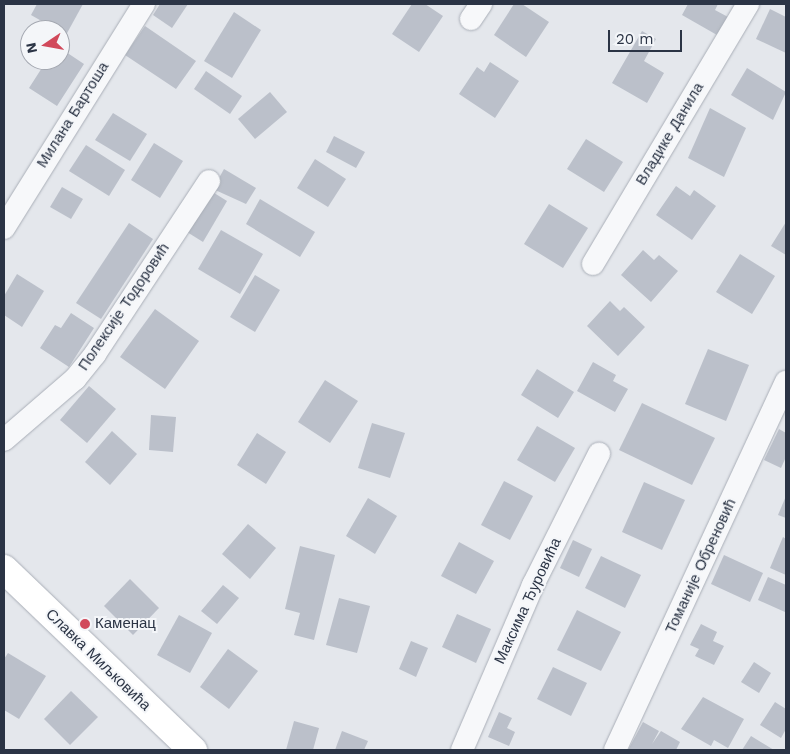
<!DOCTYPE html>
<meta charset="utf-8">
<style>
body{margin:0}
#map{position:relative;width:790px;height:754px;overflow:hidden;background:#e4e7ec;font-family:"Work Sans",sans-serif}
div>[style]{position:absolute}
.building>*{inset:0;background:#bbc0ca}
.roads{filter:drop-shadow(0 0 1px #a9aeb7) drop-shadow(0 0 1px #a9aeb7)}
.street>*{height:22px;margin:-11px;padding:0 11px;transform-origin:11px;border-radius:11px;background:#f7f8fa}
.secondary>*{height:28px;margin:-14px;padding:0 14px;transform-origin:14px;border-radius:14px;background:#fff}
.dots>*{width:14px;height:14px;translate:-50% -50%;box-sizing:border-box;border:2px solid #f4f6f9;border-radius:50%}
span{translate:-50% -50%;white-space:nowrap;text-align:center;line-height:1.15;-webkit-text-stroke:4px #f4f6f9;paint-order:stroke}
.street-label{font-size:15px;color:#2b3445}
.poi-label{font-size:15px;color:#2b3445}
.left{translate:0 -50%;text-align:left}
.frame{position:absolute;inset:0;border:5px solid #2b3445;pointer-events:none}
.north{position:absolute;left:20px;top:20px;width:50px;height:50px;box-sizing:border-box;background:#f4f6f9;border:1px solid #a4a8b1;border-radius:50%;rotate:258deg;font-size:14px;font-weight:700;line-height:20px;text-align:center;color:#2b3445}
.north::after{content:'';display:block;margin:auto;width:18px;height:22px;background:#d1495b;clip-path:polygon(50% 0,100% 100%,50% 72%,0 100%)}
.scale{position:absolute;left:608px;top:30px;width:74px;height:22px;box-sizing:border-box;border:2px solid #2b3445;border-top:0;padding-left:6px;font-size:15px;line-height:18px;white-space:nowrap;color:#2b3445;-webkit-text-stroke:4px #f4f6f9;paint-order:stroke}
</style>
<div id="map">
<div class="building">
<i style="clip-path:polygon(37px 4px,83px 4px,66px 35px,31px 15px)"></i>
<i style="clip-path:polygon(160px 4px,188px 4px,172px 28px,153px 15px)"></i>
<i style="clip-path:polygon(412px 4px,425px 4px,443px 16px,419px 52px,392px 34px)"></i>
<i style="clip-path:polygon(514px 4px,522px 4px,549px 22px,526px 57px,494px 35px)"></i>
<i style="clip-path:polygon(688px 4px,718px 4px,715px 10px,728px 17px,717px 35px,682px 15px)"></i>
<i style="clip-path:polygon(770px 9px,786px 17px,786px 53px,756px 39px)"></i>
<i style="clip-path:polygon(234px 12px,261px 30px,232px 78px,204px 61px)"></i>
<i style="clip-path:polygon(145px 26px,196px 61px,176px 89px,125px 55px)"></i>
<i style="clip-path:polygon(642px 31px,656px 39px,644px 61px,664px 73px,647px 103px,612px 83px)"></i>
<i style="clip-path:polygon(60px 48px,84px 64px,57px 106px,29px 88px,47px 60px,60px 60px)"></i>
<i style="clip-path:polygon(490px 62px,519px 81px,495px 118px,459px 94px,477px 67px,484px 72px)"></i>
<i style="clip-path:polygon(747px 68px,786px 92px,773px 120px,731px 95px)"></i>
<i style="clip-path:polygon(206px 71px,242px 96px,230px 114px,194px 89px)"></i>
<i style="clip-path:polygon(270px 92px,287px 112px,255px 139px,238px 119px)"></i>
<i style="clip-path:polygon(710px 108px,746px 128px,724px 177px,688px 158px)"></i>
<i style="clip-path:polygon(113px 113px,147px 134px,130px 161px,95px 140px)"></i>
<i style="clip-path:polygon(334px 136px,365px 152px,356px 168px,326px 152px)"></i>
<i style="clip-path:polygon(586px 139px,623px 162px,604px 192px,567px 169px)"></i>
<i style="clip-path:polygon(154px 143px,183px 161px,160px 198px,131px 180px)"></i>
<i style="clip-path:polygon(86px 145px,125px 170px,109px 196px,69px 171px)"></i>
<i style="clip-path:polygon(315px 159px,346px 179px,328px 207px,297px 188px)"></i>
<i style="clip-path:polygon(224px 169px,256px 188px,246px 204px,213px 189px)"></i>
<i style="clip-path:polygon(676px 186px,690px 196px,694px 190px,716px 206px,692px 240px,656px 215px)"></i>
<i style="clip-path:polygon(62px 187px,83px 199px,71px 219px,50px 207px)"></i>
<i style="clip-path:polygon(211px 191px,227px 201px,203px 242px,187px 232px)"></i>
<i style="clip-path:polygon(260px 199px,315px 232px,300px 257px,246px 224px)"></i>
<i style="clip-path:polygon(549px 204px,588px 228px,563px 268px,524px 244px)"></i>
<i style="clip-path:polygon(786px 222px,786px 255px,771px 246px)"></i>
<i style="clip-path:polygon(129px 223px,153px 239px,101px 319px,76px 303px)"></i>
<i style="clip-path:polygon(221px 230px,263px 254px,240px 294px,198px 269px)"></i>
<i style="clip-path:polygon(643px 250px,654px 260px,659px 255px,678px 271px,651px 302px,621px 275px)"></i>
<i style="clip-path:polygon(740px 254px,775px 276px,752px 314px,716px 292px)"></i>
<i style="clip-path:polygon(17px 274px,44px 291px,22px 327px,4px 315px,4px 296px)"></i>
<i style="clip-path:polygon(255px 275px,280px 290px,255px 332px,230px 317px)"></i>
<i style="clip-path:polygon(610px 301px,620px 311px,624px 307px,645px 327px,618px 356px,587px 326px)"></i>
<i style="clip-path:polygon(155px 309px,199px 341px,165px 389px,120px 357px)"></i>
<i style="clip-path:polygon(71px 313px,94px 328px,69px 367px,40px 348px,55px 325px,61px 328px)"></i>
<i style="clip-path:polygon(708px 349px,749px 365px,726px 421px,685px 404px)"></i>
<i style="clip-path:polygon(593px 362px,616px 375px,613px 381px,628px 389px,615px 412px,577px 391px)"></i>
<i style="clip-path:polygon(537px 369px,574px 392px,558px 418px,521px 395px)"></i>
<i style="clip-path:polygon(325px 380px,358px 401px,330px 443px,298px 422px)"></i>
<i style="clip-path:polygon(89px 386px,116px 409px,87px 443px,60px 420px)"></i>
<i style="clip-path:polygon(642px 403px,715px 438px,692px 485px,619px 450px)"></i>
<i style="clip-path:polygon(151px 415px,176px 417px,173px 452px,149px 450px)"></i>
<i style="clip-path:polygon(372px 423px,405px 433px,390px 478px,358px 468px)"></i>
<i style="clip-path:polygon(537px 426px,575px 448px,555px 482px,517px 460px)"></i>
<i style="clip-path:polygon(779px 429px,786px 433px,786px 457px,781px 468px,764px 460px)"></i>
<i style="clip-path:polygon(112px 431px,137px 454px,110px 485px,85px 462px)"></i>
<i style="clip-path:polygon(257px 433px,286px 452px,266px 484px,237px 465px)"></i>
<i style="clip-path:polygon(504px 481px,533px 496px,510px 540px,481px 525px)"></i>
<i style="clip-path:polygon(644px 482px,685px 500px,662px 550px,622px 532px)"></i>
<i style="clip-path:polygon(786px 496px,786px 518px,778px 515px)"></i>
<i style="clip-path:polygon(368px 498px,397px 516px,375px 554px,346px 536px)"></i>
<i style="clip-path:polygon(248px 524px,276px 548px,250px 579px,222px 554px)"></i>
<i style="clip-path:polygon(783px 537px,786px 539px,786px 575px,770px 568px)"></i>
<i style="clip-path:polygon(573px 540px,592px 549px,579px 577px,560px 568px)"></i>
<i style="clip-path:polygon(459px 542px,494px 561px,476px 594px,441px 576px)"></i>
<i style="clip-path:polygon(300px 546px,335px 555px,314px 640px,294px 635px,300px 613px,285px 609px)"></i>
<i style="clip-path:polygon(724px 555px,763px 573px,750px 602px,711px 584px)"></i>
<i style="clip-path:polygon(601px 556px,641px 575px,625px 608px,585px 588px)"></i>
<i style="clip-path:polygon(768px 577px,786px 585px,785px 612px,758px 600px)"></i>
<i style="clip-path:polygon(130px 579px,159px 608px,133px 635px,104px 606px)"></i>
<i style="clip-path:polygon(223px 585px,239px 598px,217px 624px,201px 611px)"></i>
<i style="clip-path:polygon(339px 598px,370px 606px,357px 653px,326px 645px)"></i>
<i style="clip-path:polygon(577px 610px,621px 632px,601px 671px,557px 650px)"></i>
<i style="clip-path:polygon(457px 614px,491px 629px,476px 663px,442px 647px)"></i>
<i style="clip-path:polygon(179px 615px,212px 633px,190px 673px,157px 655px)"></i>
<i style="clip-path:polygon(701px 624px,717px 632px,713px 641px,724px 646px,714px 665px,695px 656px,699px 649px,690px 645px)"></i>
<i style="clip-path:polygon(411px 641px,428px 648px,416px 677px,399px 669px)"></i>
<i style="clip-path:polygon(228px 649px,258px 671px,229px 709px,200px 687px)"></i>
<i style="clip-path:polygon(8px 653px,46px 676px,19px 719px,4px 710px,4px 659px)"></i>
<i style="clip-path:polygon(754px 662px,771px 673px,759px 693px,741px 682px)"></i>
<i style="clip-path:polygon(553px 667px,587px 683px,571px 716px,537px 699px)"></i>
<i style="clip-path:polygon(71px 691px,98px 717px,70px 745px,44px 719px)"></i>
<i style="clip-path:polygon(703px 697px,744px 719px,728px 748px,714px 740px,711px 746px,681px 729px)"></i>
<i style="clip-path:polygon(775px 702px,786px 709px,786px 729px,781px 738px,760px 725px)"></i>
<i style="clip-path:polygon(499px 712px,512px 718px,507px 728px,515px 732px,509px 746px,488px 737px)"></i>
<i style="clip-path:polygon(294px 721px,319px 728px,313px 750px,286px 750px)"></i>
<i style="clip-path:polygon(643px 722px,659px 731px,652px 744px,661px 731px,680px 742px,676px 750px,628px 750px)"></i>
<i style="clip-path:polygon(342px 731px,368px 741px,364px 750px,335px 750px)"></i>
<i style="clip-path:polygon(751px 736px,774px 750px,742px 750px)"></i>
</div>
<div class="roads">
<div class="street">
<i style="left:471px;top:19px;width:18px;rotate:-56deg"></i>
<i style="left:4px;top:228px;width:264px;rotate:-58deg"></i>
<i style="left:593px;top:264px;width:303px;rotate:-59.2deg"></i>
<i style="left:4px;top:440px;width:94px;rotate:-40.7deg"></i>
<i style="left:75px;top:379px;width:32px;rotate:-51deg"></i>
<i style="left:95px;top:354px;width:207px;rotate:-56.6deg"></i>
<i style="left:462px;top:750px;width:180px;rotate:-66.7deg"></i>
<i style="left:533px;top:585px;width:147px;rotate:-63.3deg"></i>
<i style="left:615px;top:750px;width:406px;rotate:-65.1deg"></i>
</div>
<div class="secondary">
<i style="left:4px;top:569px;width:262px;rotate:43.8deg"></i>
</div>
</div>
<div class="dots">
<i style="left:85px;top:624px;background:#d1495b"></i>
</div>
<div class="street-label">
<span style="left:73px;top:115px;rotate:-58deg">Милана Бартоша</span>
<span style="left:670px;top:134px;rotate:-59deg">Владике Данила</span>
<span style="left:124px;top:307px;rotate:-56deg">Полексије Тодоровић</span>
<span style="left:701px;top:566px;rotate:-65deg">Томаније Обреновић</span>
<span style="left:528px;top:601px;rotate:-65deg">Максима Ђуровића</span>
<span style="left:98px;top:660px;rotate:44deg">Славка Миљковића</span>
</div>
<div class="poi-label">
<span class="left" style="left:95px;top:624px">Каменац</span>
</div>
<div class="frame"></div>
<div class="north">N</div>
<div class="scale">20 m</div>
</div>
